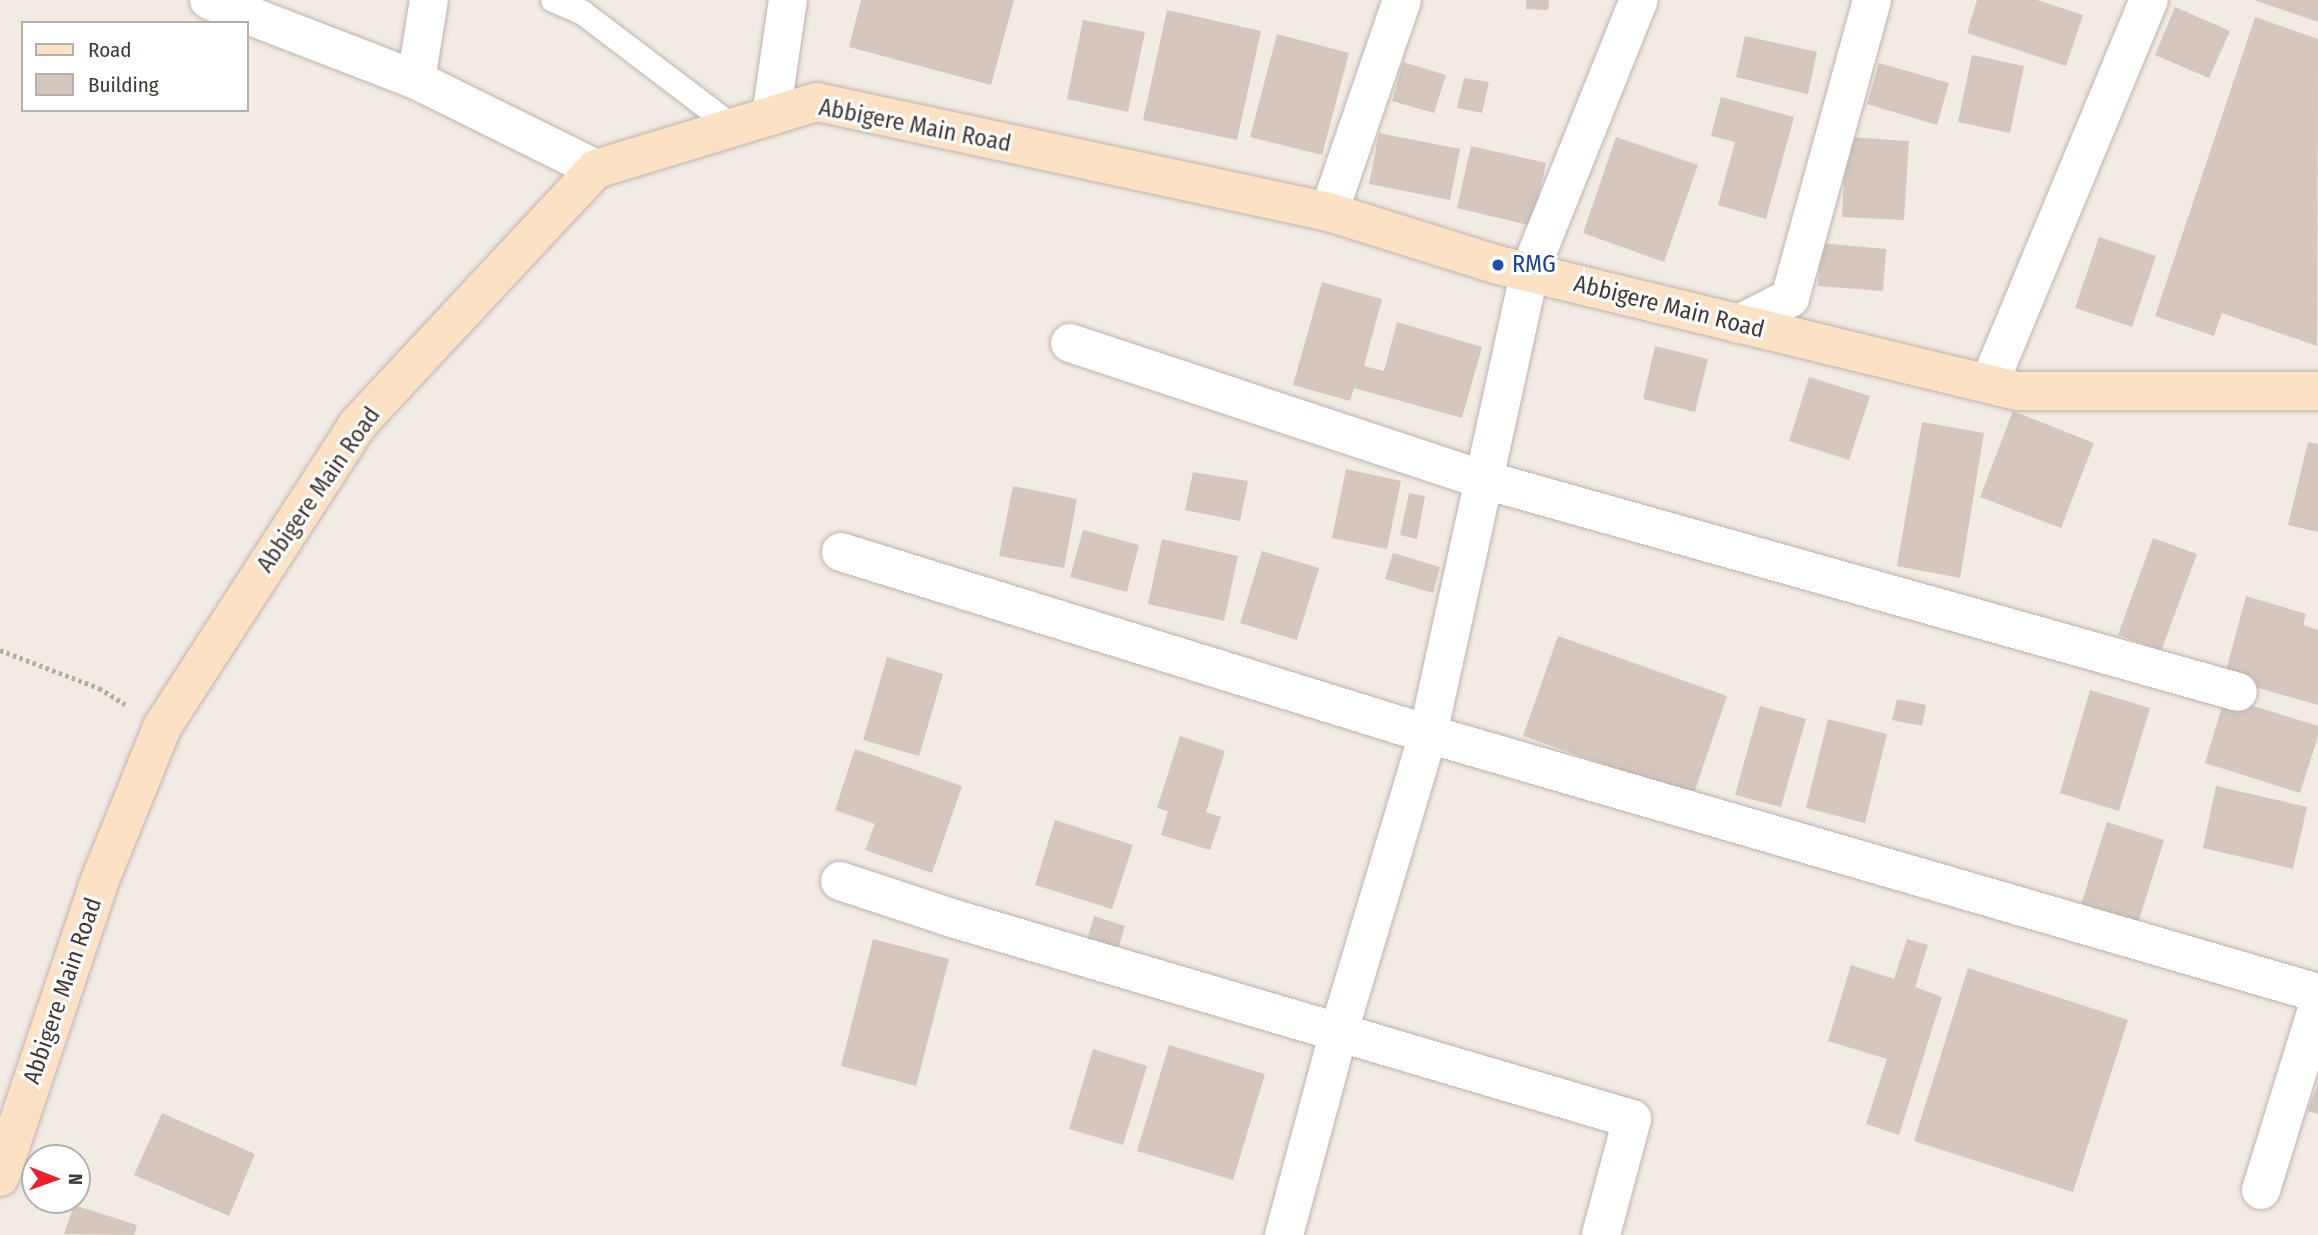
<!DOCTYPE html>
<style>
body{margin:0}
#map{position:relative;width:2318px;height:1235px;overflow:hidden;background:#f1ebe4;font-family:"Fira Sans Condensed",sans-serif}
div>[style]{position:absolute}
.building>*{inset:0;background:#d5c7bd}
.path>*{height:4.5px;margin-top:-2.25px;transform-origin:0;background:repeating-linear-gradient(90deg,#bda999 0 3.5px,transparent 0 7px)}
.roads{filter:drop-shadow(0 0 2px #bfb3ab) drop-shadow(0 0 2px #bfb3ab)}
.service>*{height:24px;margin:-12px;padding:0 12px;transform-origin:12px;border-radius:12px;background:#fff}
.minor>*{height:38px;margin:-19px;padding:0 19px;transform-origin:19px;border-radius:19px;background:#fff}
.tertiary>*{height:38px;margin:-19px;padding:0 19px;transform-origin:19px;border-radius:19px;background:#fff}
.secondary>*{height:38px;margin:-19px;padding:0 19px;transform-origin:19px;border-radius:19px;background:#fce2c4}
.dots>*{width:19px;height:19px;translate:-50% -50%;box-sizing:border-box;border:4px solid #fff;border-radius:50%}
span{translate:-50% -50%;white-space:nowrap;text-align:center;line-height:1.15;-webkit-text-stroke:6px #fff;paint-order:stroke}
.street-label{font-size:24px;color:#433a35}
.transit-label{font-size:24px;color:#164399}
.left{translate:0 -50%;text-align:left}
.legend{position:absolute;left:21px;top:21px;width:228px;height:91px;box-sizing:border-box;background:#fff;border:2px solid #b4b0ae;margin:0;padding:9px 12px;list-style:none;font-size:21px;color:#433a35}
.legend li{display:flex;align-items:center;gap:14px;height:35px}
.legend b{width:35px;border:2px solid #b4b0ae}
.north{position:absolute;left:21px;top:1144px;width:70px;height:70px;box-sizing:border-box;background:#fff;border:2px solid #b4b0ae;border-radius:50%;rotate:91deg;font-size:19px;font-weight:700;line-height:28px;text-align:center;color:#433a35}
.north::after{content:'';display:block;margin:auto;width:24px;height:32px;background:#f01d2b;clip-path:polygon(50% 0,100% 100%,50% 72%,0 100%)}
</style>
<div id="map">
<div class="building">
<i style="clip-path:polygon(861px 0,1014px 0,991px 85px,849px 47px)"></i>
<i style="clip-path:polygon(1526px 0,1549px 0,1548px 10px,1526px 9px)"></i>
<i style="clip-path:polygon(1977px 0,2037px 0,2083px 15px,2066px 66px,1967px 33px)"></i>
<i style="clip-path:polygon(2254px 0,2318px 0,2318px 22px)"></i>
<i style="clip-path:polygon(2175px 7px,2230px 31px,2209px 78px,2155px 55px)"></i>
<i style="clip-path:polygon(1167px 10px,1261px 31px,1237px 140px,1143px 120px)"></i>
<i style="clip-path:polygon(2255px 17px,2318px 39px,2317px 346px,2222px 313px,2214px 336px,2155px 316px)"></i>
<i style="clip-path:polygon(1083px 20px,1145px 32px,1128px 112px,1067px 99px)"></i>
<i style="clip-path:polygon(1277px 34px,1349px 53px,1322px 155px,1250px 137px)"></i>
<i style="clip-path:polygon(1745px 36px,1817px 52px,1808px 94px,1736px 77px)"></i>
<i style="clip-path:polygon(1972px 55px,2024px 66px,2010px 133px,1958px 122px)"></i>
<i style="clip-path:polygon(1403px 62px,1446px 75px,1434px 113px,1392px 101px)"></i>
<i style="clip-path:polygon(1879px 63px,1949px 83px,1937px 125px,1867px 104px)"></i>
<i style="clip-path:polygon(1464px 78px,1489px 82px,1482px 113px,1457px 108px)"></i>
<i style="clip-path:polygon(1721px 97px,1794px 117px,1766px 219px,1718px 205px,1735px 142px,1711px 136px)"></i>
<i style="clip-path:polygon(1379px 133px,1460px 149px,1450px 200px,1369px 184px)"></i>
<i style="clip-path:polygon(1616px 137px,1698px 165px,1664px 262px,1583px 233px)"></i>
<i style="clip-path:polygon(1846px 137px,1909px 141px,1904px 220px,1842px 217px)"></i>
<i style="clip-path:polygon(1471px 146px,1546px 163px,1532px 226px,1457px 208px)"></i>
<i style="clip-path:polygon(2099px 237px,2156px 256px,2132px 327px,2075px 308px)"></i>
<i style="clip-path:polygon(1821px 243px,1886px 249px,1883px 291px,1818px 286px)"></i>
<i style="clip-path:polygon(1322px 282px,1382px 299px,1364px 366px,1384px 371px,1397px 322px,1482px 347px,1462px 418px,1354px 388px,1350px 401px,1293px 385px)"></i>
<i style="clip-path:polygon(1655px 346px,1708px 359px,1695px 412px,1643px 399px)"></i>
<i style="clip-path:polygon(1809px 377px,1870px 396px,1849px 460px,1789px 441px)"></i>
<i style="clip-path:polygon(2013px 411px,2094px 443px,2061px 528px,1980px 497px)"></i>
<i style="clip-path:polygon(1922px 422px,1984px 433px,1960px 578px,1897px 566px)"></i>
<i style="clip-path:polygon(2308px 442px,2318px 444px,2318px 532px,2288px 525px)"></i>
<i style="clip-path:polygon(1346px 469px,1401px 481px,1387px 549px,1332px 538px)"></i>
<i style="clip-path:polygon(1193px 472px,1248px 481px,1240px 521px,1185px 510px)"></i>
<i style="clip-path:polygon(1013px 486px,1077px 499px,1064px 568px,999px 556px)"></i>
<i style="clip-path:polygon(1409px 493px,1425px 496px,1417px 539px,1400px 535px)"></i>
<i style="clip-path:polygon(1083px 530px,1139px 545px,1127px 592px,1070px 577px)"></i>
<i style="clip-path:polygon(2153px 538px,2197px 554px,2161px 651px,2118px 635px)"></i>
<i style="clip-path:polygon(1162px 539px,1238px 556px,1224px 621px,1148px 604px)"></i>
<i style="clip-path:polygon(1262px 551px,1319px 568px,1297px 640px,1240px 623px)"></i>
<i style="clip-path:polygon(1393px 553px,1440px 567px,1433px 593px,1385px 579px)"></i>
<i style="clip-path:polygon(2246px 596px,2306px 614px,2303px 625px,2318px 630px,2318px 705px,2224px 678px)"></i>
<i style="clip-path:polygon(1558px 636px,1727px 696px,1693px 796px,1523px 736px)"></i>
<i style="clip-path:polygon(887px 657px,943px 674px,919px 756px,863px 740px)"></i>
<i style="clip-path:polygon(2090px 690px,2150px 708px,2119px 811px,2060px 793px)"></i>
<i style="clip-path:polygon(2225px 697px,2318px 726px,2318px 736px,2300px 793px,2205px 763px)"></i>
<i style="clip-path:polygon(1897px 699px,1926px 705px,1922px 726px,1892px 720px)"></i>
<i style="clip-path:polygon(1760px 706px,1806px 719px,1781px 807px,1735px 795px)"></i>
<i style="clip-path:polygon(1828px 719px,1887px 734px,1865px 823px,1806px 808px)"></i>
<i style="clip-path:polygon(1180px 736px,1225px 751px,1206px 812px,1221px 817px,1210px 850px,1161px 835px,1168px 811px,1157px 808px)"></i>
<i style="clip-path:polygon(855px 749px,962px 786px,932px 873px,865px 850px,875px 824px,835px 810px)"></i>
<i style="clip-path:polygon(2216px 786px,2307px 807px,2293px 869px,2203px 848px)"></i>
<i style="clip-path:polygon(1055px 820px,1133px 845px,1112px 909px,1035px 885px)"></i>
<i style="clip-path:polygon(2107px 822px,2164px 840px,2138px 923px,2081px 905px)"></i>
<i style="clip-path:polygon(1094px 916px,1125px 926px,1116px 956px,1085px 946px)"></i>
<i style="clip-path:polygon(873px 939px,949px 959px,916px 1086px,841px 1066px)"></i>
<i style="clip-path:polygon(1907px 939px,1928px 945px,1915px 987px,1942px 997px,1899px 1135px,1866px 1124px,1887px 1059px,1828px 1041px,1851px 965px,1894px 979px)"></i>
<i style="clip-path:polygon(1968px 968px,2128px 1020px,2073px 1192px,1914px 1141px)"></i>
<i style="clip-path:polygon(1169px 1045px,1265px 1074px,1233px 1180px,1137px 1151px)"></i>
<i style="clip-path:polygon(1093px 1049px,1147px 1066px,1123px 1145px,1069px 1129px)"></i>
<i style="clip-path:polygon(2318px 1083px,2318px 1114px,2308px 1111px)"></i>
<i style="clip-path:polygon(162px 1113px,255px 1154px,229px 1216px,134px 1175px)"></i>
<i style="clip-path:polygon(74px 1205px,137px 1225px,134px 1235px,64px 1234px)"></i>
</div>
<div class="path">
<i style="left:0;top:650px;width:106px;rotate:21deg"></i>
<i style="left:99px;top:688px;width:31px;rotate:32deg"></i>
</div>
<div class="roads">
<div class="service">
<i style="left:553px;top:0;width:33px;rotate:23deg"></i>
<i style="left:583px;top:13px;width:188px;rotate:37.2deg"></i>
</div>
<div class="minor">
<i style="left:209px;top:0;width:222px;rotate:21.1deg"></i>
<i style="left:416px;top:80px;width:201px;rotate:26.3deg"></i>
<i style="left:416px;top:80px;width:81px;rotate:-80.8deg"></i>
<i style="left:1739px;top:324px;width:57px;rotate:-27deg"></i>
<i style="left:1790px;top:298px;width:309px;rotate:-74.6deg"></i>
<i style="left:1070px;top:343px;width:437px;rotate:18.3deg"></i>
<i style="left:1485px;top:480px;width:782px;rotate:15.72deg"></i>
<i style="left:1989px;top:384px;width:416px;rotate:-67.4deg"></i>
<i style="left:841px;top:552px;width:615px;rotate:17.23deg"></i>
<i style="left:1428px;top:734px;width:927px;rotate:16.23deg"></i>
<i style="left:840px;top:881px;width:121px;rotate:18.3deg"></i>
<i style="left:955px;top:919px;width:706px;rotate:16.46deg"></i>
<i style="left:1632px;top:1119px;width:120px;rotate:105deg"></i>
<i style="left:2261px;top:1190px;width:193px;rotate:-72.8deg"></i>
<i style="left:1284px;top:1235px;width:211px;rotate:-74.9deg"></i>
<i style="left:1339px;top:1031px;width:310px;rotate:-73.3deg"></i>
<i style="left:1428px;top:734px;width:472px;rotate:-77.6deg"></i>
<i style="left:1529px;top:273px;width:294px;rotate:-68.1deg"></i>
</div>
<div class="tertiary">
<i style="left:771px;top:116px;width:117px;rotate:-81.7deg"></i>
<i style="left:1329px;top:212px;width:224px;rotate:-71deg"></i>
</div>
<div class="secondary">
<i style="left:0;top:1177px;width:308px;rotate:-71.4deg"></i>
<i style="left:98px;top:885px;width:170px;rotate:-67.9deg"></i>
<i style="left:162px;top:727px;width:359px;rotate:-57.1deg"></i>
<i style="left:357px;top:425px;width:350px;rotate:-47deg"></i>
<i style="left:596px;top:169px;width:231px;rotate:-16.9deg"></i>
<i style="left:817px;top:102px;width:524px;rotate:12.13deg"></i>
<i style="left:1329px;top:212px;width:177px;rotate:17.4deg"></i>
<i style="left:1498px;top:265px;width:534px;rotate:13.65deg"></i>
<i style="left:2017px;top:391px;width:301px"></i>
</div>
</div>
<div class="dots">
<i style="left:1498px;top:265px;background:#1a4fb4"></i>
</div>
<div class="street-label">
<span style="left:915px;top:126px;rotate:11deg">Abbigere Main Road</span>
<span style="left:1669px;top:307px;rotate:14deg">Abbigere Main Road</span>
<span style="left:319px;top:490px;rotate:-55deg">Abbigere Main Road</span>
<span style="left:63px;top:991px;rotate:-71deg">Abbigere Main Road</span>
</div>
<div class="transit-label">
<span class="left" style="left:1512px;top:265px">RMG</span>
</div>
<ul class="legend">
<li><b style="height:9px;background:#fce2c4"></b>Road</li>
<li><b style="height:19px;background:#d5c7bd"></b>Building</li>
</ul>
<div class="north">N</div>
</div>
